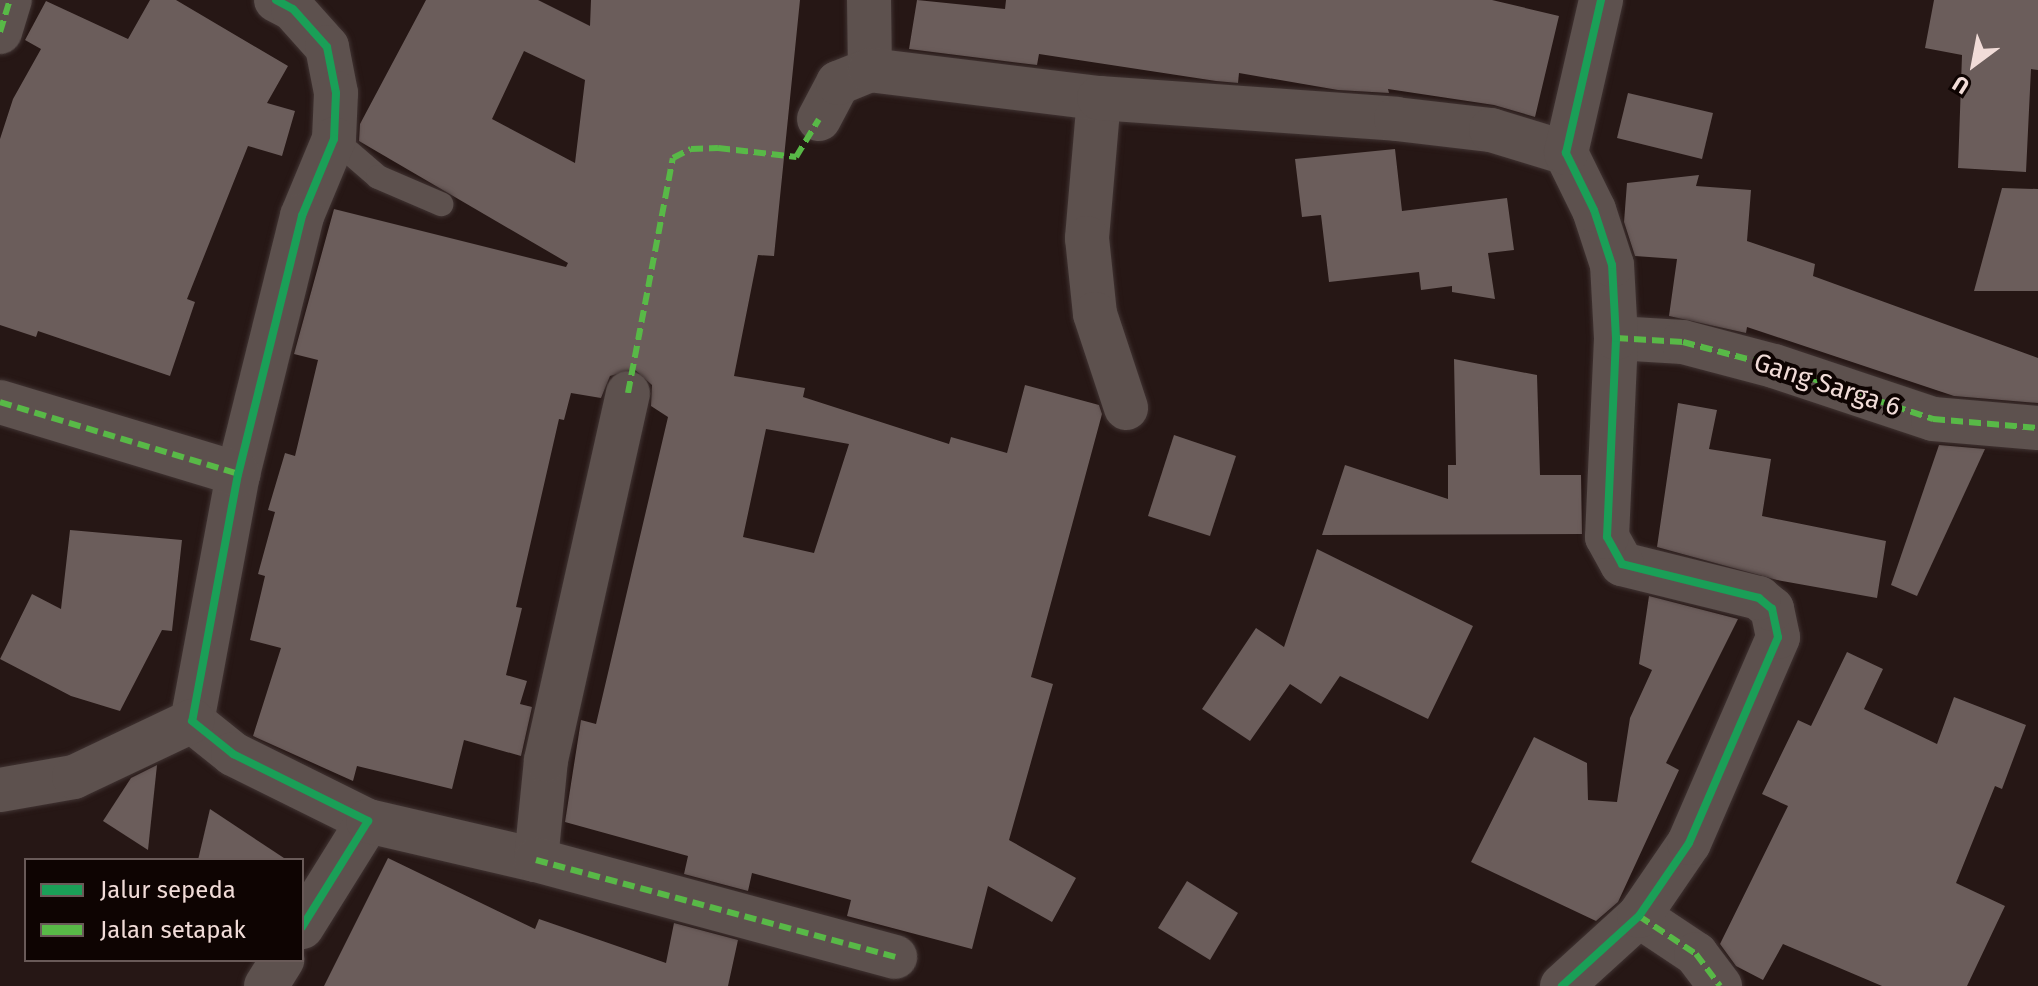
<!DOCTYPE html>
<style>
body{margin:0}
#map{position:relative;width:2038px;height:986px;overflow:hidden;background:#261715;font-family:"Fira Sans",sans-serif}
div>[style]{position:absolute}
.building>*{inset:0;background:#6b5d5b}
.roads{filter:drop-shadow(0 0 2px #403332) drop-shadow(0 0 2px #403332)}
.service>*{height:24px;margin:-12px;padding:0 12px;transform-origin:12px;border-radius:12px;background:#5d514e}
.minor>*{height:44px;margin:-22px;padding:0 22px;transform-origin:22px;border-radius:22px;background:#5d514e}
.quiet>*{height:6px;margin-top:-3px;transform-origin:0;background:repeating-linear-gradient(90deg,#58b947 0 12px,transparent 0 18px)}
.cycleway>*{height:8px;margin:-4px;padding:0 4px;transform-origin:4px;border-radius:4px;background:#1a9f57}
span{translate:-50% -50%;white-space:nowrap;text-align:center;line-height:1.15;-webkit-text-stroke:8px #0e0402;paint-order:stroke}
.street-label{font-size:26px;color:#f1dcd8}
.legend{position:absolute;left:24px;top:858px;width:280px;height:104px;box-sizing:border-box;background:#0e0402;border:2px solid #695a58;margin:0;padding:10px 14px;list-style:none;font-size:24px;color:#f1dcd8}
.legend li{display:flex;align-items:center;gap:16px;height:40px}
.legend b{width:40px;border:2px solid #695a58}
.north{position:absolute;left:1934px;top:24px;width:80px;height:80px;-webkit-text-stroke:6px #0e0402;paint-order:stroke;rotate:212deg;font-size:22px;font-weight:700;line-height:32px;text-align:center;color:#f1dcd8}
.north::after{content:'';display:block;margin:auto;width:28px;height:36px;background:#f1dcd8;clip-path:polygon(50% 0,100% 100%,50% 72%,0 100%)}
</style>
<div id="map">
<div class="building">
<i style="clip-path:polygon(150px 0,176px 0,288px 66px,267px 103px,295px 111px,282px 156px,248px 146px,187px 299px,195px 302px,170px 376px,38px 331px,36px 337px,0 325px,0 139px,13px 99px,41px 49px,25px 40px,46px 1px,128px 39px)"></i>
<i style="clip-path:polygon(evenodd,426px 0,538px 0,590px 26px,591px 0,800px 0,774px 256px,758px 255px,734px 376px,805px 388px,803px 397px,949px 444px,951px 437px,1007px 453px,1025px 385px,1099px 405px,1102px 414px,1031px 677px,1053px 684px,1009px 840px,1076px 878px,1052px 922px,988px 886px,972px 949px,847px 916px,851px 900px,752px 873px,748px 891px,684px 874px,688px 856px,565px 822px,581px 720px,596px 724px,668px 417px,651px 406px,652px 385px,634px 369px,610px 376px,601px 398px,571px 393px,564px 420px,559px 419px,516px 607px,522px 608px,506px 675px,527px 681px,520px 704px,532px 707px,521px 756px,464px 740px,452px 789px,357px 766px,353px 781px,253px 736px,281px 648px,250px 640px,265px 576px,258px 574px,275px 512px,268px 510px,285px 453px,295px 456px,318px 360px,294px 354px,334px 209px,566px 267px,568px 263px,359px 141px,360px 124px,426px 0,524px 51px,585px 80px,575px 163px,492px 119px,524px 51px,426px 0,766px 429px,849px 444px,814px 553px,743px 537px,766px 429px)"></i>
<i style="clip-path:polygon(917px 0,1005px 9px,1006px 0,1492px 0,1559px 16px,1535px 117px,1494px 105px,1388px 89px,1389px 93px,1338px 90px,1239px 73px,1238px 83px,1216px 81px,1039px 54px,1037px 65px,909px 49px)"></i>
<i style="clip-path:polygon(1934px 0,2038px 0,2038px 70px,2031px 69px,2026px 172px,1958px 168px,1962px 55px,1925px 48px)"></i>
<i style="clip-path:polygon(1628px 93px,1713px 113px,1702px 159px,1617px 138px)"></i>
<i style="clip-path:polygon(1395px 149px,1402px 211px,1507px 198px,1514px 250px,1488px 253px,1495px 299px,1452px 292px,1452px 286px,1421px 290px,1419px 272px,1329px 282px,1321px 215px,1302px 217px,1295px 159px)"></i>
<i style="clip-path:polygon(1699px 175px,1696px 186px,1751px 190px,1747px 241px,1815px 264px,1813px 276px,2038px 358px,2038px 403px,1954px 396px,1747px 327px,1746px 333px,1669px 316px,1677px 259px,1635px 256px,1624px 222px,1627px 183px)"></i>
<i style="clip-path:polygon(2002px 188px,2038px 189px,2038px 291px,1974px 291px)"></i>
<i style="clip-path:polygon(1454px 359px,1537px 375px,1540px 475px,1581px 475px,1582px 534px,1322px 535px,1345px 465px,1448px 499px,1448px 465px,1456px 465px)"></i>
<i style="clip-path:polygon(1678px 403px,1717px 410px,1709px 449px,1771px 459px,1762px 516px,1886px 541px,1877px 598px,1777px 580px,1657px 547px)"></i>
<i style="clip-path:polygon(1174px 435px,1236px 456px,1210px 536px,1148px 516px)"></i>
<i style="clip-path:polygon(1939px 445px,1985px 449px,1917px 596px,1891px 585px)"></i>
<i style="clip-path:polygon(70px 530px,182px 540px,172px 631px,162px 630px,120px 711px,71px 696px,0 659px,32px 594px,61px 609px)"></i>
<i style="clip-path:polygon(1317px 549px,1473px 626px,1428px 719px,1340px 676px,1321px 704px,1290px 684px,1250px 741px,1202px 709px,1256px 628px,1284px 647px)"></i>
<i style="clip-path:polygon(1649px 596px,1738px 619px,1666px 763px,1679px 770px,1618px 902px,1596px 921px,1471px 862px,1534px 737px,1587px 763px,1588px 800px,1617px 802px,1630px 718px,1652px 670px,1639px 664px)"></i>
<i style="clip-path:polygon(1847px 652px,1883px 669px,1864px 709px,1937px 744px,1954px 697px,2026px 725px,2002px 789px,1995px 786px,1956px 883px,2005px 906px,1967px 986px,1882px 986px,1783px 944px,1763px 980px,1736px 966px,1720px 944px,1788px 806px,1762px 794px,1798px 720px,1811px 726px)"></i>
<i style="clip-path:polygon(157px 765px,148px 850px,103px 821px,131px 778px)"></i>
<i style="clip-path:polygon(210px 809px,287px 860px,198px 860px)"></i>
<i style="clip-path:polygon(388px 858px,535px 929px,539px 919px,666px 963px,674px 923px,738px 940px,728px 986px,324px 986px)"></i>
<i style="clip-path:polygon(1187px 881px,1238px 913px,1210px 960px,1158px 928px)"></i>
</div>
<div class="roads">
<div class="service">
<i style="left:334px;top:139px;width:58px;rotate:40.8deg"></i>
<i style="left:378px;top:177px;width:69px;rotate:23.2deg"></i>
</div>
<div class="minor">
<i style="left:276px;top:0;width:19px;rotate:28deg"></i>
<i style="left:293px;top:9px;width:51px;rotate:48.2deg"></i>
<i style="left:327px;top:47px;width:47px;rotate:78.9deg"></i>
<i style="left:336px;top:93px;width:46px;rotate:92.5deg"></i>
<i style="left:334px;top:139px;width:83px;rotate:112.6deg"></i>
<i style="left:302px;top:216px;width:266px;rotate:103.9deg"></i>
<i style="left:238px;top:474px;width:251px;rotate:100.5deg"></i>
<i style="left:192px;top:721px;width:53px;rotate:38.8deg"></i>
<i style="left:233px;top:754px;width:151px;rotate:26.4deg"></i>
<i style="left:368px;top:821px;width:125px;rotate:121.9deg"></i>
<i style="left:869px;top:0;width:70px;rotate:89.2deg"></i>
<i style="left:0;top:32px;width:34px;rotate:-73deg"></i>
<i style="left:1099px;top:98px;width:141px;rotate:94.9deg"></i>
<i style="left:1087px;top:238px;width:76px;rotate:84deg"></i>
<i style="left:1095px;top:314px;width:99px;rotate:71.7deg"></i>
<i style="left:819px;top:119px;width:41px;rotate:-62.2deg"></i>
<i style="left:838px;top:83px;width:35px;rotate:-22deg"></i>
<i style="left:870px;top:70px;width:231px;rotate:7deg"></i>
<i style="left:1099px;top:98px;width:298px;rotate:4deg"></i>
<i style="left:1396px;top:119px;width:96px;rotate:6.6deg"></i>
<i style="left:1491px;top:130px;width:78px;rotate:17deg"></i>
<i style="left:1616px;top:338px;width:67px;rotate:3.4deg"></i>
<i style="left:1683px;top:342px;width:94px;rotate:14.8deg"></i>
<i style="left:1774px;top:366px;width:168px;rotate:18.4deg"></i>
<i style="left:1933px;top:419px;width:105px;rotate:4.9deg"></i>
<i style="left:0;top:402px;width:249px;rotate:16.8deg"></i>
<i style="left:0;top:790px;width:75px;rotate:-10deg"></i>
<i style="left:74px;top:777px;width:131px;rotate:-25.4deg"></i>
<i style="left:368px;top:821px;width:172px;rotate:13.1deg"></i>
<i style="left:536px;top:860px;width:100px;rotate:-84.3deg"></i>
<i style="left:546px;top:760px;width:376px;rotate:-77.4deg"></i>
<i style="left:536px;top:860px;width:372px;rotate:15.1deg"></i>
<i style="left:1639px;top:916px;width:69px;rotate:33.7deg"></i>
<i style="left:1696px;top:954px;width:40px;rotate:53deg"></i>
<i style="left:266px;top:986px;width:31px;rotate:-58deg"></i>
<i style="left:1562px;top:986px;width:104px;rotate:-42.3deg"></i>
<i style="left:1639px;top:916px;width:88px;rotate:-55.6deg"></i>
<i style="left:1689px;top:843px;width:224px;rotate:-66.6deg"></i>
<i style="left:1778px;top:637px;width:29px;rotate:-102deg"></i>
<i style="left:1772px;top:609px;width:17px;rotate:-140deg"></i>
<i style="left:1759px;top:598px;width:141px;rotate:-166.1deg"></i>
<i style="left:1622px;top:564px;width:31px;rotate:-119deg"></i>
<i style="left:1607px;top:537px;width:199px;rotate:-87.4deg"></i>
<i style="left:1616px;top:338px;width:73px;rotate:-93.1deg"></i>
<i style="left:1612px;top:265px;width:58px;rotate:-108.1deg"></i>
<i style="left:1594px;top:210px;width:64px;rotate:-116.2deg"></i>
<i style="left:1566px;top:153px;width:157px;rotate:-77.1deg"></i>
</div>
</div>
<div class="quiet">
<i style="left:0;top:32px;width:34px;rotate:-73deg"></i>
<i style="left:1616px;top:338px;width:67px;rotate:3.4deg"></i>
<i style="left:1683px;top:342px;width:94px;rotate:14.8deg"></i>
<i style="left:1774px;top:366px;width:168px;rotate:18.4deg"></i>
<i style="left:1933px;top:419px;width:105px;rotate:4.9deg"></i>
<i style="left:628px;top:393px;width:239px;rotate:-79.2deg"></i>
<i style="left:673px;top:158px;width:20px;rotate:-27deg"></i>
<i style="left:691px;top:149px;width:27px;rotate:-2deg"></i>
<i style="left:718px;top:148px;width:79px;rotate:6.6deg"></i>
<i style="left:796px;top:157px;width:44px;rotate:-58.8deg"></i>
<i style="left:0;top:402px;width:249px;rotate:16.8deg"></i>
<i style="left:536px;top:860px;width:372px;rotate:15.1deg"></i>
<i style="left:1639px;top:916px;width:69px;rotate:33.7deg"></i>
<i style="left:1696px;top:954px;width:40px;rotate:53deg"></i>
</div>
<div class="cycleway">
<i style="left:276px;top:0;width:19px;rotate:28deg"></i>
<i style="left:293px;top:9px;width:51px;rotate:48.2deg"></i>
<i style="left:327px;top:47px;width:47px;rotate:78.9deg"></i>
<i style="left:336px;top:93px;width:46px;rotate:92.5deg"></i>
<i style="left:334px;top:139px;width:83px;rotate:112.6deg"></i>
<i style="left:302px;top:216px;width:266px;rotate:103.9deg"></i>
<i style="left:238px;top:474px;width:251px;rotate:100.5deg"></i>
<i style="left:192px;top:721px;width:53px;rotate:38.8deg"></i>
<i style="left:233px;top:754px;width:151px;rotate:26.4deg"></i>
<i style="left:368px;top:821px;width:125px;rotate:121.9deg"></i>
<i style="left:1562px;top:986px;width:104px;rotate:-42.3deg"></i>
<i style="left:1639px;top:916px;width:88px;rotate:-55.6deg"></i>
<i style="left:1689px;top:843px;width:224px;rotate:-66.6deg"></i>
<i style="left:1778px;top:637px;width:29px;rotate:-102deg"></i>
<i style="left:1772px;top:609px;width:17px;rotate:-140deg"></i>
<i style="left:1759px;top:598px;width:141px;rotate:-166.1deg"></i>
<i style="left:1622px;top:564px;width:31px;rotate:-119deg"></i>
<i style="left:1607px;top:537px;width:199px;rotate:-87.4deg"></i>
<i style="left:1616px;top:338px;width:73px;rotate:-93.1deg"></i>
<i style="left:1612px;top:265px;width:58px;rotate:-108.1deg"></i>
<i style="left:1594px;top:210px;width:64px;rotate:-116.2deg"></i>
<i style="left:1566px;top:153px;width:157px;rotate:-77.1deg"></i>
</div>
<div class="street-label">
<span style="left:1827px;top:385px;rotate:18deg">Gang Sarga 6</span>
</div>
<ul class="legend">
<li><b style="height:10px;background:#1a9f57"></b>Jalur sepeda</li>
<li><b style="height:10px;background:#58b947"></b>Jalan setapak</li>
</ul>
<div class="north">U</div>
</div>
